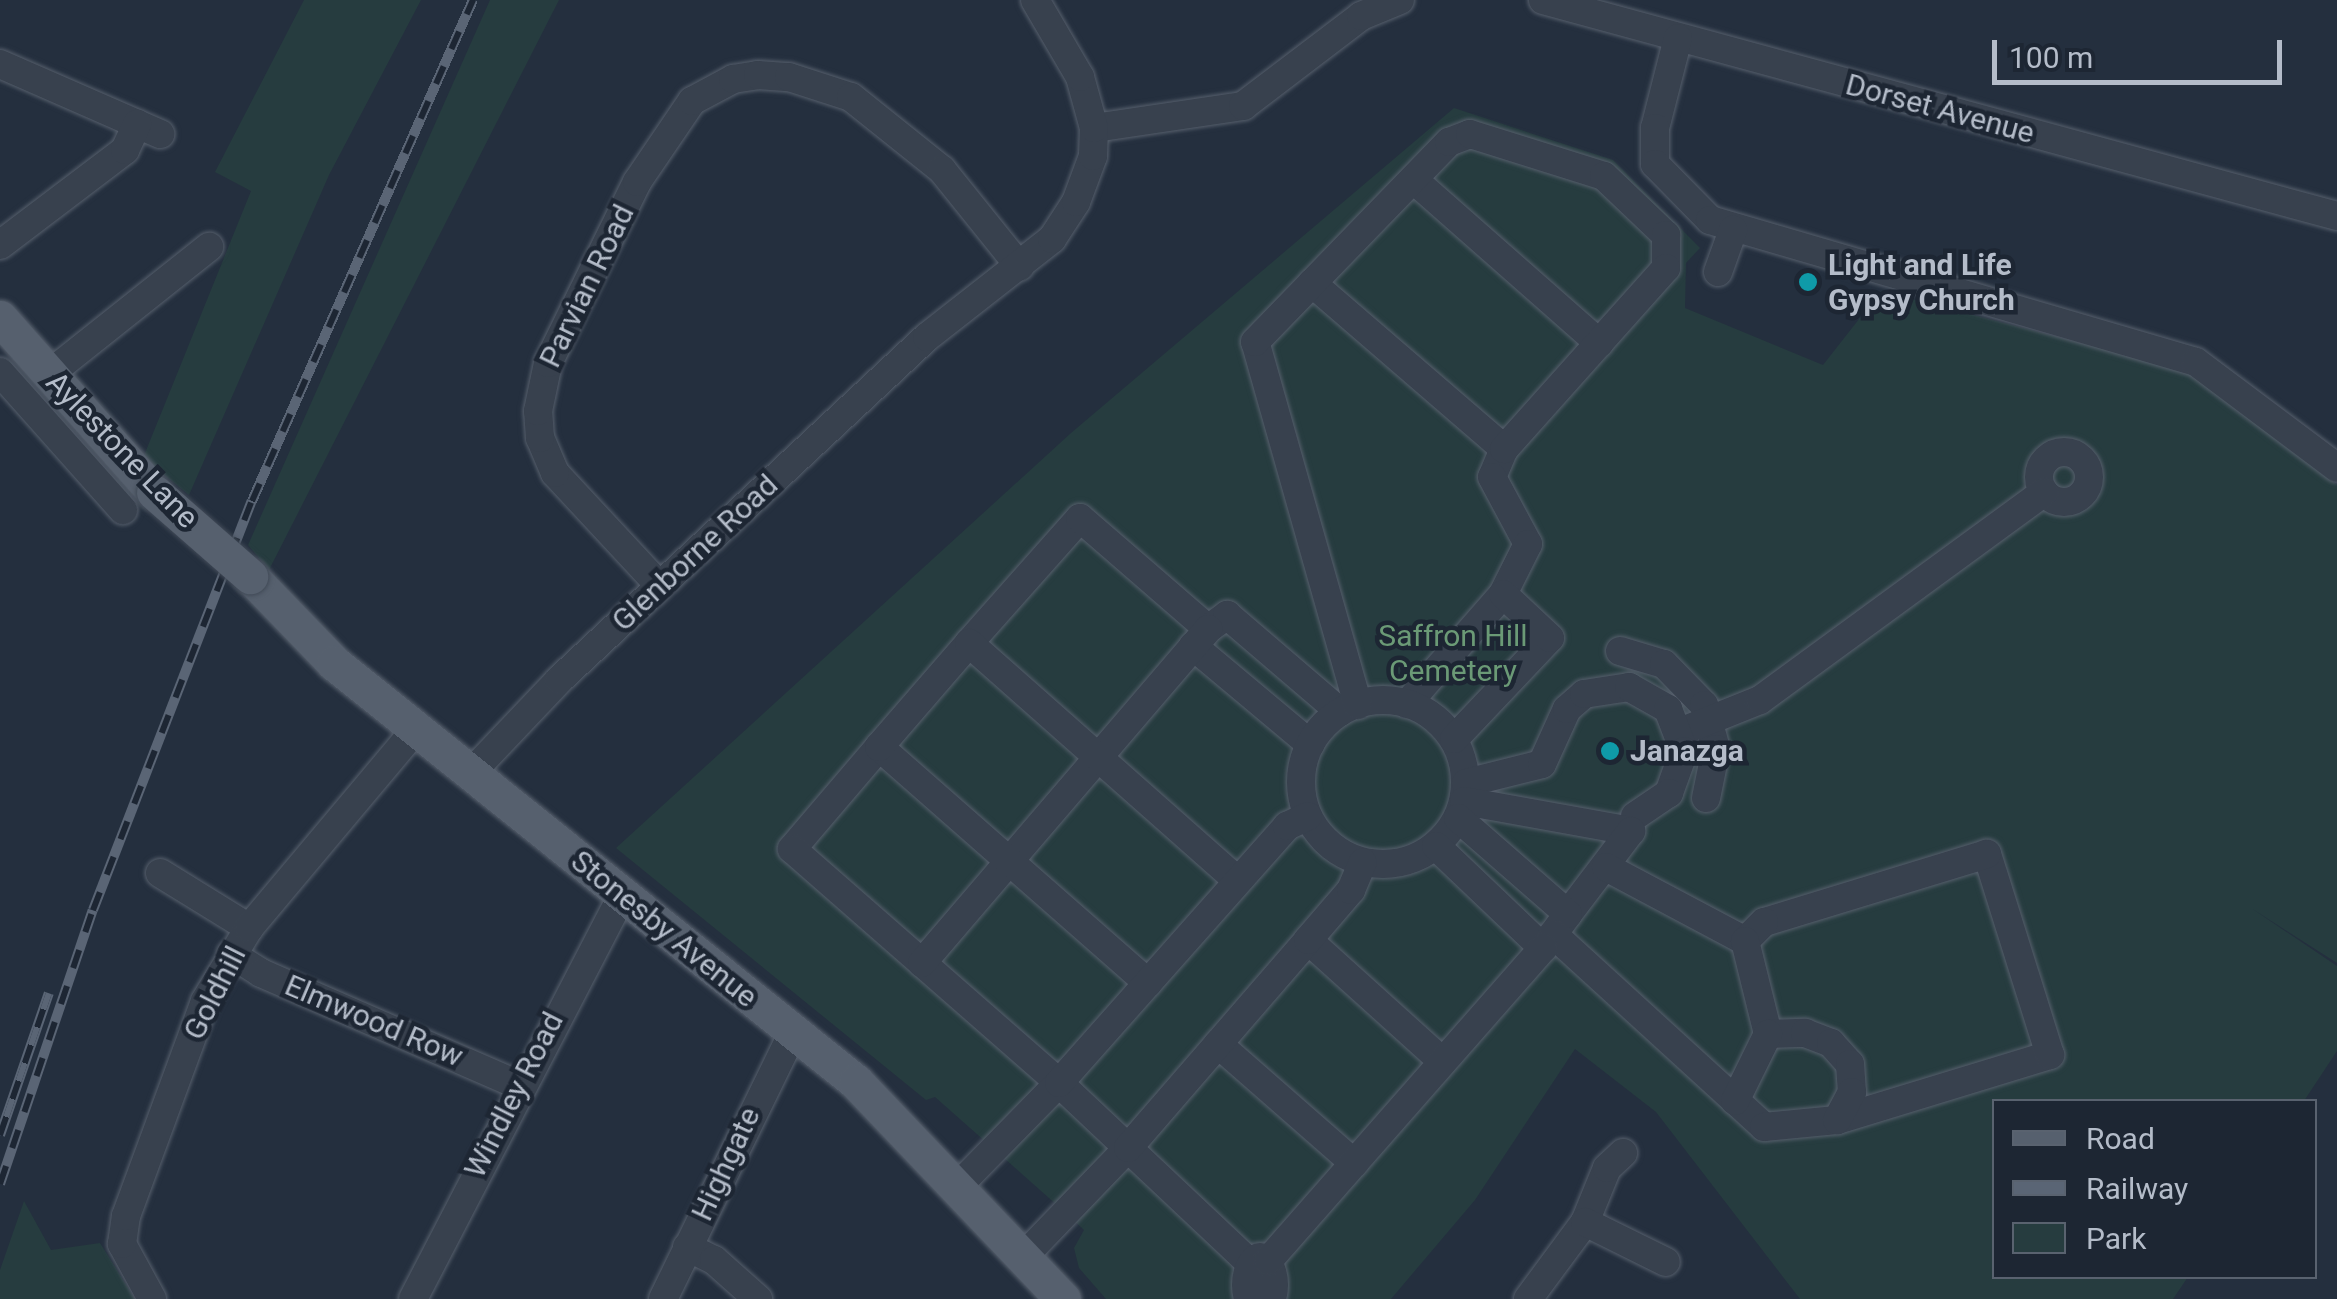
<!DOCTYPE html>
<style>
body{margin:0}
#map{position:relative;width:2337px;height:1299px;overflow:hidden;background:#242f3e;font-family:Roboto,sans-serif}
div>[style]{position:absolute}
.green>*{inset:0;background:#263c3f}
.roads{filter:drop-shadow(0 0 2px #565f6c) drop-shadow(0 0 2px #565f6c)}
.minor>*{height:28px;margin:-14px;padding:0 14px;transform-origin:14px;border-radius:14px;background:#38414e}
.minor>.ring{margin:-14px;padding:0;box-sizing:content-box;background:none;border:28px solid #38414e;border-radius:50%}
.major>*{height:35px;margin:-17.5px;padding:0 17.5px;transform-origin:17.5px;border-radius:17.5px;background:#56606e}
.rail>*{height:10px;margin-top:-5px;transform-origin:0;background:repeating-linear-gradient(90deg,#1d2633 0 19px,#5a6575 0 38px);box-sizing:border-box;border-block:2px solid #5a6575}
.bridges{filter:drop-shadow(0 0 2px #414a57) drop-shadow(0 0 2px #414a57)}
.major-bridge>*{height:35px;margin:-17.5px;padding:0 17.5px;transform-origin:17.5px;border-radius:17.5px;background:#56606e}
.dots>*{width:28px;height:28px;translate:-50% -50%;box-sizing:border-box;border:5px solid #1d2633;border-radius:50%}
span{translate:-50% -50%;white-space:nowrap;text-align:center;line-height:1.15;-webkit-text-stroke:9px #1d2633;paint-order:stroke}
.street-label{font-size:30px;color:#b4bcc9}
.poi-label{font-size:30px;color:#b4bcc9;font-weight:700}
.left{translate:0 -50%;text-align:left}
.park-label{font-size:30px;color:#6b9a76}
.legend{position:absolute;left:1992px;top:1099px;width:325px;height:180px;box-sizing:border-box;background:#1d2633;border:2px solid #59626f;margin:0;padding:12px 18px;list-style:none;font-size:30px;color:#b4bcc9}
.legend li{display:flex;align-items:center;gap:20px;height:50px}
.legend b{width:50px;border:2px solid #59626f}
.scale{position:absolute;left:1992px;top:40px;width:290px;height:45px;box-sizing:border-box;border:5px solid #b4bcc9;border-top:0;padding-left:12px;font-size:30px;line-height:35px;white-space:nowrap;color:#b4bcc9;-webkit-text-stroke:8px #1d2633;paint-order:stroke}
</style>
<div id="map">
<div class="green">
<i style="clip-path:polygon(304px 0,421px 0,329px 175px,189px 495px,143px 458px,251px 191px,215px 172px)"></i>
<i style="clip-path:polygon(490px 0,559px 0,269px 570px,248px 545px)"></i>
<i style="clip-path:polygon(1454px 108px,1613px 160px,1700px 248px,1686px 263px,1685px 308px,1823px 365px,1881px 291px,2188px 371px,2337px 485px,2337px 963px,2251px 908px,2337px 966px,2337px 1051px,2304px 1101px,1994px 1102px,1994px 1276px,2188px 1277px,2173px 1299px,1800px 1299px,1656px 1112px,1575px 1049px,1475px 1200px,1391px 1299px,1106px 1299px,1079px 1268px,1074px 1248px,1084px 1230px,1067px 1214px,935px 1097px,926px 1100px,616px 848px,1071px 433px)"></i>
<i style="clip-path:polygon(24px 1201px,51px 1250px,100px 1243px,135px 1299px,0 1299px,0 1270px)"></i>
</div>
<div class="roads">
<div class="minor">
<i style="left:1543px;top:0;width:823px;rotate:15.22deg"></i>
<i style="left:1678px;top:38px;width:93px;rotate:104.3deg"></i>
<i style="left:1655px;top:128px;width:36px;rotate:90deg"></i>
<i style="left:1655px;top:164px;width:78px;rotate:45.5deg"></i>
<i style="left:1710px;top:220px;width:506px;rotate:16.29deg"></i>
<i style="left:2196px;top:362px;width:176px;rotate:36.9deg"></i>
<i style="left:0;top:64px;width:175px;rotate:23.6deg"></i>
<i style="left:1094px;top:128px;width:151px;rotate:-8.4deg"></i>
<i style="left:1243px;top:106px;width:148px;rotate:-37.3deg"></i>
<i style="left:1361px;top:16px;width:42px;rotate:-22.3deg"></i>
<i style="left:1414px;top:180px;width:247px;rotate:41.4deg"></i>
<i style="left:0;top:245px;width:157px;rotate:-37.2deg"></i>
<i style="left:125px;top:150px;width:29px;rotate:-65deg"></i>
<i style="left:1718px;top:272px;width:45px;rotate:-70.3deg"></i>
<i style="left:1312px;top:283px;width:254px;rotate:40.8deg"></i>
<i style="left:1504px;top:449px;width:30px;rotate:113deg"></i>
<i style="left:1492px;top:477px;width:76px;rotate:61.8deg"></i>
<i style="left:1528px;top:544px;width:56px;rotate:116.6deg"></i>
<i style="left:1503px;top:594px;width:146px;rotate:131.1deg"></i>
<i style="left:0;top:372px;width:185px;rotate:48.3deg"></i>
<i style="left:48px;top:375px;width:206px;rotate:-38.5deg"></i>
<i class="ring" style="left:2039px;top:452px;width:22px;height:22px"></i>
<i style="left:660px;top:586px;width:154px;rotate:-132.9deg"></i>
<i style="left:555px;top:473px;width:38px;rotate:-113deg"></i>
<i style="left:540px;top:438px;width:27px;rotate:-94deg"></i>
<i style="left:538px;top:411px;width:49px;rotate:-78.2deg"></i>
<i style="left:548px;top:363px;width:202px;rotate:-63.8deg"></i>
<i style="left:637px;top:182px;width:98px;rotate:-55.8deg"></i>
<i style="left:692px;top:101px;width:47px;rotate:-28.2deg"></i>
<i style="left:733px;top:79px;width:25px;rotate:-9deg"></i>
<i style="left:758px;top:75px;width:31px;rotate:4deg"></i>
<i style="left:789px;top:77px;width:65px;rotate:17.9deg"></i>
<i style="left:851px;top:97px;width:117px;rotate:38.7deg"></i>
<i style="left:942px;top:170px;width:124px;rotate:51.2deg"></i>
<i style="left:969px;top:643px;width:167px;rotate:-48.4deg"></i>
<i style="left:1080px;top:518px;width:169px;rotate:40.9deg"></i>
<i style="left:1208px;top:629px;width:24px;rotate:-36deg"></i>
<i style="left:1227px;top:615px;width:149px;rotate:40.6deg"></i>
<i style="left:1193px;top:646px;width:153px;rotate:39.9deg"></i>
<i style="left:1620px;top:651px;width:46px;rotate:16.5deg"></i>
<i style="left:1664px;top:664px;width:57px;rotate:45.7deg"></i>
<i style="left:1704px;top:705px;width:46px;rotate:74.7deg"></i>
<i style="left:1716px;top:749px;width:50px;rotate:101.5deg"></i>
<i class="ring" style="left:1301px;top:700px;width:136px;height:136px"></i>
<i style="left:1358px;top:705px;width:377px;rotate:-105.8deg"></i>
<i style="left:1255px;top:342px;width:279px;rotate:-45.9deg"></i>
<i style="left:1449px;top:142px;width:22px;rotate:-21deg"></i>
<i style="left:1470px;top:134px;width:140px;rotate:17.4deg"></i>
<i style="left:1604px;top:176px;width:86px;rotate:43.6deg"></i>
<i style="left:1666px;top:235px;width:33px;rotate:90deg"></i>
<i style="left:1666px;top:268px;width:243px;rotate:131.8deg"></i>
<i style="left:1680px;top:732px;width:86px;rotate:-21.8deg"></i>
<i style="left:1760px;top:700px;width:352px;rotate:-36.2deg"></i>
<i style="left:1454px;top:739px;width:139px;rotate:-46.5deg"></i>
<i style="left:1550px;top:638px;width:64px;rotate:-136.9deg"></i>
<i style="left:879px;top:747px;width:134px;rotate:130.5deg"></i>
<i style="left:792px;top:849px;width:355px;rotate:41.2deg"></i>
<i style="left:1059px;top:1083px;width:261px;rotate:43.3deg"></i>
<i style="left:469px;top:775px;width:131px;rotate:-46.5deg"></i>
<i style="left:559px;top:680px;width:503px;rotate:-42.99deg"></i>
<i style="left:927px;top:337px;width:159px;rotate:-38.1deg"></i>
<i style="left:1052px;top:239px;width:44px;rotate:-57deg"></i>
<i style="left:1076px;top:202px;width:49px;rotate:-69.7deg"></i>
<i style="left:1093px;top:156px;width:28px;rotate:-88deg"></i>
<i style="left:1094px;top:128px;width:53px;rotate:-105.4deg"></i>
<i style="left:1080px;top:77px;width:89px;rotate:-120.3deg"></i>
<i style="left:1466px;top:783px;width:78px;rotate:-14deg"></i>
<i style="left:1542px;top:764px;width:60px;rotate:-65.6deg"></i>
<i style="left:1567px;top:709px;width:23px;rotate:-41deg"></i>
<i style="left:1584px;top:694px;width:46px;rotate:-8.8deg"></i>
<i style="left:1629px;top:687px;width:45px;rotate:29.4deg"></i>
<i style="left:1668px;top:709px;width:45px;rotate:69.1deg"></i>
<i style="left:1684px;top:751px;width:45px;rotate:109.7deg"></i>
<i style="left:1669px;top:793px;width:41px;rotate:145.9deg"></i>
<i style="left:1464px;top:801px;width:170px;rotate:10.2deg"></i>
<i style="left:1631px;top:831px;width:104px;rotate:127.2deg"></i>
<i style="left:1436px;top:846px;width:148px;rotate:43.6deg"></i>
<i style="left:1543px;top:948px;width:42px;rotate:-53.7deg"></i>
<i style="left:1568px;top:914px;width:146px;rotate:-138.9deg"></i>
<i style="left:1606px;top:867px;width:157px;rotate:28deg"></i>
<i style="left:160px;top:873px;width:105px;rotate:31.7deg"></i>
<i style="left:1553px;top:934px;width:286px;rotate:42.4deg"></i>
<i style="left:1764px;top:1127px;width:73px;rotate:-5.5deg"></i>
<i style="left:1837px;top:1120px;width:223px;rotate:-17deg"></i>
<i style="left:2050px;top:1055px;width:211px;rotate:-107.4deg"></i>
<i style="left:1987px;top:854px;width:233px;rotate:163deg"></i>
<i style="left:1764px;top:922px;width:27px;rotate:135deg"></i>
<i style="left:1745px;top:941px;width:96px;rotate:76.1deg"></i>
<i style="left:1768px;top:1034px;width:37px;rotate:-2deg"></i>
<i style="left:1805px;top:1033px;width:28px;rotate:21deg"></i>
<i style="left:1831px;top:1043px;width:28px;rotate:48deg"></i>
<i style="left:1850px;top:1064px;width:28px;rotate:86deg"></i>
<i style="left:1852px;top:1092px;width:32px;rotate:118deg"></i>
<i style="left:1308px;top:940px;width:181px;rotate:42.1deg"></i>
<i style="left:231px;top:954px;width:36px;rotate:32deg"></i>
<i style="left:261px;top:973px;width:281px;rotate:23.5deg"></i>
<i style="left:922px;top:963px;width:440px;rotate:-49.4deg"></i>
<i style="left:1148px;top:983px;width:358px;rotate:-138.7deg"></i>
<i style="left:879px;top:747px;width:138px;rotate:-49.1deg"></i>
<i style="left:969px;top:643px;width:358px;rotate:41.5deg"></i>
<i style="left:1218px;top:1044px;width:181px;rotate:41.2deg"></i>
<i style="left:1735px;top:1101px;width:75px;rotate:-63.8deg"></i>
<i style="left:959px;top:1185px;width:143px;rotate:-45.6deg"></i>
<i style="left:1059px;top:1083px;width:344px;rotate:-48.4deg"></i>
<i style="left:1287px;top:826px;width:23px;rotate:-25deg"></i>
<i style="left:1585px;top:1222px;width:58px;rotate:-67.8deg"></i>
<i style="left:1607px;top:1168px;width:22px;rotate:-43deg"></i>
<i style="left:687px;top:1247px;width:30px;rotate:26deg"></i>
<i style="left:714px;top:1260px;width:59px;rotate:41.6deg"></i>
<i style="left:1024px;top:1256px;width:150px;rotate:-46.1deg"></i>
<i style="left:1128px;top:1148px;width:275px;rotate:-49.1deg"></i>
<i style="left:1308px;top:940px;width:66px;rotate:-49.3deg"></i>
<i style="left:1351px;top:890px;width:30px;rotate:-67deg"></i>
<i class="ring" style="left:1246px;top:1257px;width:-2px;height:-2px"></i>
<i style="left:1268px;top:1261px;width:417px;rotate:-48.7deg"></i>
<i style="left:152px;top:1299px;width:63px;rotate:-118.6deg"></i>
<i style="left:122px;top:1244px;width:28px;rotate:-82deg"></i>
<i style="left:126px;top:1216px;width:229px;rotate:-69.8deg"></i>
<i style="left:205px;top:1001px;width:85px;rotate:-58.9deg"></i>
<i style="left:249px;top:928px;width:258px;rotate:-50deg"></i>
<i style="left:413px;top:1299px;width:455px;rotate:-62.6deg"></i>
<i style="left:663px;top:1299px;width:297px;rotate:-64deg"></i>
<i style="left:1528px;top:1299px;width:96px;rotate:-53.5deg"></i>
<i style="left:1585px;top:1222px;width:90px;rotate:26.3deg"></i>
</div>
<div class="major">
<i style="left:0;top:318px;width:232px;rotate:48.5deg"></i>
<i style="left:250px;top:576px;width:121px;rotate:46deg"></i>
<i style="left:334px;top:663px;width:669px;rotate:38.75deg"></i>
<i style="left:856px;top:1082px;width:300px;rotate:46.4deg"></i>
</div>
</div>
<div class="rail">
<i style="left:0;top:1135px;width:150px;rotate:-71deg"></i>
<i style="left:0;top:1184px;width:289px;rotate:-71.3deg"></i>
<i style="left:93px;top:910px;width:439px;rotate:-68.8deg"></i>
<i style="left:252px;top:501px;width:548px;rotate:-66.2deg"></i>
</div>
<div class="bridges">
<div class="major-bridge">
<i style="left:154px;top:492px;width:128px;rotate:41.2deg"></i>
</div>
</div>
<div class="dots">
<i style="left:1808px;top:282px;background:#0f9aa8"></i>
<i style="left:1610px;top:751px;background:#0f9aa8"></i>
</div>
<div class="street-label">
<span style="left:1940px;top:109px;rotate:15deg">Dorset Avenue</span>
<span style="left:587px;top:286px;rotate:-64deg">Parvian Road</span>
<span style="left:122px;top:450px;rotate:46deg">Aylestone Lane</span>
<span style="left:695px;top:553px;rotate:-43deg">Glenborne Road</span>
<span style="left:664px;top:929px;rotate:39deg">Stonesby Avenue</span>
<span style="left:215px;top:993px;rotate:-63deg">Goldhill</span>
<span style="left:374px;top:1021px;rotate:23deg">Elmwood Row</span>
<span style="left:514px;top:1095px;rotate:-63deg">Windley Road</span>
<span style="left:726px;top:1164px;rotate:-65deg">Highgate</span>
</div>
<div class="poi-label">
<span class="left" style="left:1828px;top:282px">Light and Life<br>Gypsy Church</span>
<span class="left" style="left:1630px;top:751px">Janazga</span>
</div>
<div class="park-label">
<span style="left:1453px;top:653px">Saffron Hill<br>Cemetery</span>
</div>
<ul class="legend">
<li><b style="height:12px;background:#56606e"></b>Road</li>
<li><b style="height:12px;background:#5a6575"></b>Railway</li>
<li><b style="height:28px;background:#263c3f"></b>Park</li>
</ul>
<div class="scale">100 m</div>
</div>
